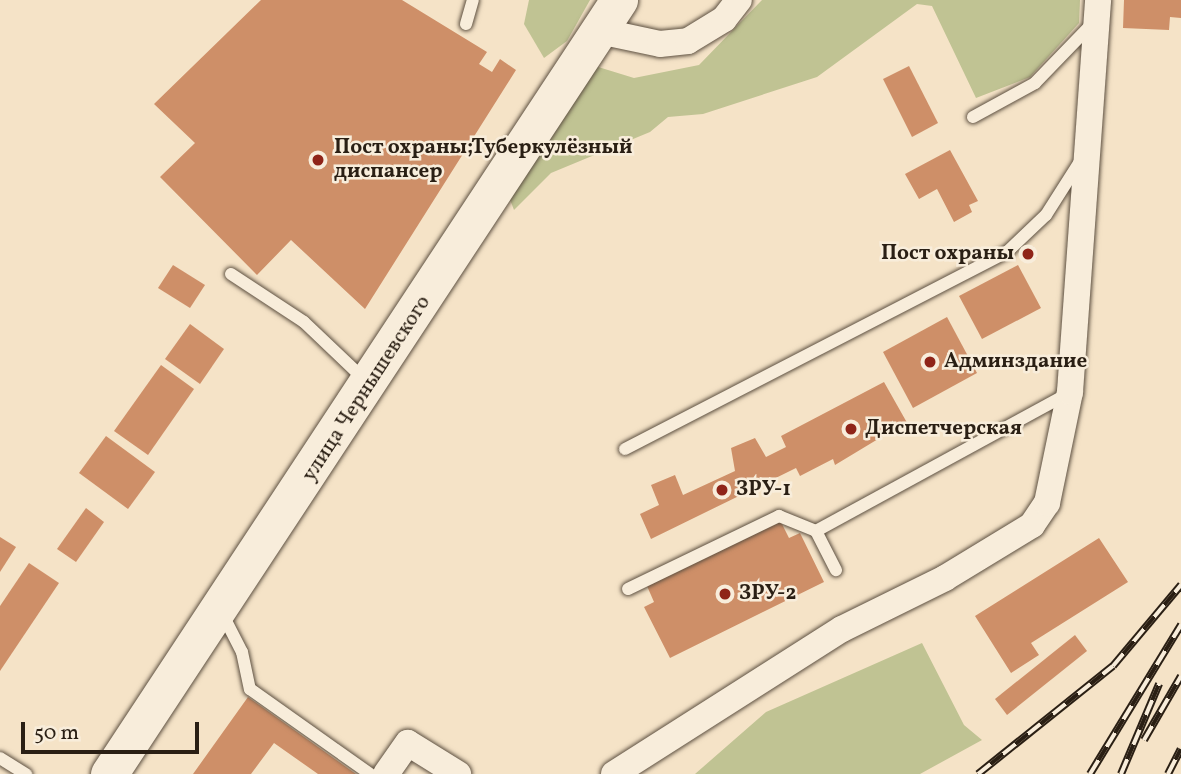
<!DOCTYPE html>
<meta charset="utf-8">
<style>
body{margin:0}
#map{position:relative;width:1181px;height:774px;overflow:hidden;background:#f5e3c7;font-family:Vollkorn,serif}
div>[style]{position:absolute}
.green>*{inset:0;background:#c0c393}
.building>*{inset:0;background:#ce8f68}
.roads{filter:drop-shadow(0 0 2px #5d5041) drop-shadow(0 0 2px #5d5041)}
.lane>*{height:12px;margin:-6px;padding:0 6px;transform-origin:6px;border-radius:6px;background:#f8eddb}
.street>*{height:26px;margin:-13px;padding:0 13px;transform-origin:13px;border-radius:13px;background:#f8eddb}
.secondary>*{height:37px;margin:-18.5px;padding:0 18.5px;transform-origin:18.5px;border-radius:18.5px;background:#f8eddb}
.rail>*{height:8px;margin-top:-4px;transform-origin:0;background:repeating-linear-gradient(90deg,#f8eddb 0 16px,#2a1f14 0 32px);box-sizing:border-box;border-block:2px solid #2a1f14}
.dots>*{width:19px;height:19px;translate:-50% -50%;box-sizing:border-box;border:4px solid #f8eddb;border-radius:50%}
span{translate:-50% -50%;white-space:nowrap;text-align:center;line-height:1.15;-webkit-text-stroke:5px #f8eddb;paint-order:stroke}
.poi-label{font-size:21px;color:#2a1f14;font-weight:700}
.left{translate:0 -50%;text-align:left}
.right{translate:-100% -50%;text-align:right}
.street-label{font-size:21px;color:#2a1f14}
.scale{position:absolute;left:21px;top:722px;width:178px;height:32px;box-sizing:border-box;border:4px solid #2a1f14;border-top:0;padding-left:9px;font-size:21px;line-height:24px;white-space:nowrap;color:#2a1f14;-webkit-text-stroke:5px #f8eddb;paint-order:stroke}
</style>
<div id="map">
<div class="green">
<i style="clip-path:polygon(529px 0,590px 0,567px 41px,544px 58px,524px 24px)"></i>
<i style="clip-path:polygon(762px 0,1080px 0,1079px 23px,1030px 77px,976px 98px,932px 6px,917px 4px,817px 77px,703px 114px,668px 117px,650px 132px,551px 173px,514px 210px,509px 197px,595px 66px,634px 78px,699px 65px)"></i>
<i style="clip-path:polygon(922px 643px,964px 725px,982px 740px,920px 774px,695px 774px,766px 712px)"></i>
</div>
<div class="building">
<i style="clip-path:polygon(261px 0,402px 0,487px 52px,479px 64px,492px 72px,500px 59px,516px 70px,365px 309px,291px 240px,257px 275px,160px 177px,195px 143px,154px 104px)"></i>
<i style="clip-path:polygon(1124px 0,1181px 0,1181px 18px,1170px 17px,1169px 30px,1123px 28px)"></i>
<i style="clip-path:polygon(909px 66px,938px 123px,912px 137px,883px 79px)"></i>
<i style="clip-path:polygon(950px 150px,978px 201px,969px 205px,972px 212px,954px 222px,937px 189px,919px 199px,905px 174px)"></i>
<i style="clip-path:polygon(1033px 246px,1037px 258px,1024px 262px,1020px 250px)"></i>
<i style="clip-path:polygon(173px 265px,205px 285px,190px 308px,158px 288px)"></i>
<i style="clip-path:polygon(1018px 265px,1041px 308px,982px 339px,959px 296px)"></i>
<i style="clip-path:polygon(947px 317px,977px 373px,913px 408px,883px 352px)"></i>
<i style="clip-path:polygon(190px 324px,224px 349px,200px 384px,165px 359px)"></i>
<i style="clip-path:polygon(161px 365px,194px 389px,148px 455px,114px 431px)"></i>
<i style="clip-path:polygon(884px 382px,910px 428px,895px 436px,893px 430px,835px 465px,833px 459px,800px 476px,796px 468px,651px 539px,640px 514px,659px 505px,651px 485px,675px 475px,683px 495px,735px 471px,731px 448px,755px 438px,766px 457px,786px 447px,781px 436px)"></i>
<i style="clip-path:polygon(106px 436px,155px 472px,128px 509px,79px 473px)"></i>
<i style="clip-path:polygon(86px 508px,104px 522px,76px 562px,57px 549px)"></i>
<i style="clip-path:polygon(780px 520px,789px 538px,800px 533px,824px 582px,670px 658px,644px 607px,654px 602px,647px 586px)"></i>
<i style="clip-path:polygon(0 537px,16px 547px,0 572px)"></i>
<i style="clip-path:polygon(1099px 538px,1128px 582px,1031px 643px,1039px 655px,1011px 673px,975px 616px)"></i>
<i style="clip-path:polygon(29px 563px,59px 583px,0 671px,0 606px)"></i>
<i style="clip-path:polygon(1075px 635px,1087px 651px,1007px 715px,995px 699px)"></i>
<i style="clip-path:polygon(248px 697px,356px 774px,318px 774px,274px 743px,251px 774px,193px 774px)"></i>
</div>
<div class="roads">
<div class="lane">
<i style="left:466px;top:24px;width:25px;rotate:-74deg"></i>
<i style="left:973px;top:117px;width:71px;rotate:-28.7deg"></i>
<i style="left:1035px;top:83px;width:82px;rotate:-46deg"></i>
<i style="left:231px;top:274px;width:87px;rotate:33.3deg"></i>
<i style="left:304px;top:322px;width:84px;rotate:43.6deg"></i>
<i style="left:625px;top:449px;width:431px;rotate:-27.3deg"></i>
<i style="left:1008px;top:251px;width:52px;rotate:-43.5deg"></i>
<i style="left:1046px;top:215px;width:62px;rotate:-57.6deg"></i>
<i style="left:816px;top:531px;width:44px;rotate:62.9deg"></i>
<i style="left:628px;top:589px;width:168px;rotate:-25.8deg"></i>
<i style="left:779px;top:516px;width:40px;rotate:22deg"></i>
<i style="left:816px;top:531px;width:286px;rotate:-28.6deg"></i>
<i style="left:222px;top:613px;width:44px;rotate:62.9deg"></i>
<i style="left:242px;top:652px;width:38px;rotate:78deg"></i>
<i style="left:250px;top:689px;width:147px;rotate:35.3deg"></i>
<i style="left:0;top:758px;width:31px;rotate:32deg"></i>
</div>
<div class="street">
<i style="left:599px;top:31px;width:62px;rotate:12deg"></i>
<i style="left:660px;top:44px;width:28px;rotate:-6deg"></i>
<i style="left:688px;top:41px;width:42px;rotate:-31.4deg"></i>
<i style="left:724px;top:19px;width:24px;rotate:-52deg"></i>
<i style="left:386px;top:774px;width:38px;rotate:-55deg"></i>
<i style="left:408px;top:743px;width:59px;rotate:31.8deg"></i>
<i style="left:614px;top:774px;width:270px;rotate:-32.5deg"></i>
<i style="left:842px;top:629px;width:115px;rotate:-26.3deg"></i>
<i style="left:945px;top:578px;width:102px;rotate:-31.3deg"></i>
<i style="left:1032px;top:525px;width:27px;rotate:-56deg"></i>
<i style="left:1047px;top:503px;width:113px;rotate:-78.3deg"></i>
<i style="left:1070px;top:392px;width:393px;rotate:-85.9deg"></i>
</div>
<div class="secondary">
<i style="left:109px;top:774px;width:927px;rotate:-56.62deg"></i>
</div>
</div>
<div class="rail">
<i style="left:1144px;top:740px;width:74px;rotate:-60deg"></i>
<i style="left:978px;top:774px;width:173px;rotate:-38.7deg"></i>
<i style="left:1113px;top:666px;width:106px;rotate:-50deg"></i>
<i style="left:1090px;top:774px;width:175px;rotate:-58.6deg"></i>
<i style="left:1121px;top:774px;width:98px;rotate:-67.1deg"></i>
<i style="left:1168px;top:774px;width:28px;rotate:-63deg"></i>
</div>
<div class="dots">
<i style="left:318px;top:160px;background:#8f2418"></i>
<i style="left:1028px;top:254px;background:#8f2418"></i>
<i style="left:930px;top:362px;background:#8f2418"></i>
<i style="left:851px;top:429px;background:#8f2418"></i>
<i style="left:722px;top:490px;background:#8f2418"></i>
<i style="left:725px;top:594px;background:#8f2418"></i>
</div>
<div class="poi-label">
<span class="left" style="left:334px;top:160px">Пост охраны;Туберкулёзный<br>диспансер</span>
<span class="right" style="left:1014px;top:254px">Пост охраны</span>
<span class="left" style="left:944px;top:362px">Админздание</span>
<span class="left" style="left:865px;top:429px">Диспетчерская</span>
<span class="left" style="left:736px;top:490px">ЗРУ-1</span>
<span class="left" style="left:739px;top:594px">ЗРУ-2</span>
</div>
<div class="street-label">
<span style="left:367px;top:389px;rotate:-57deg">улица Чернышевского</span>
</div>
<div class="scale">50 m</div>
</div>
